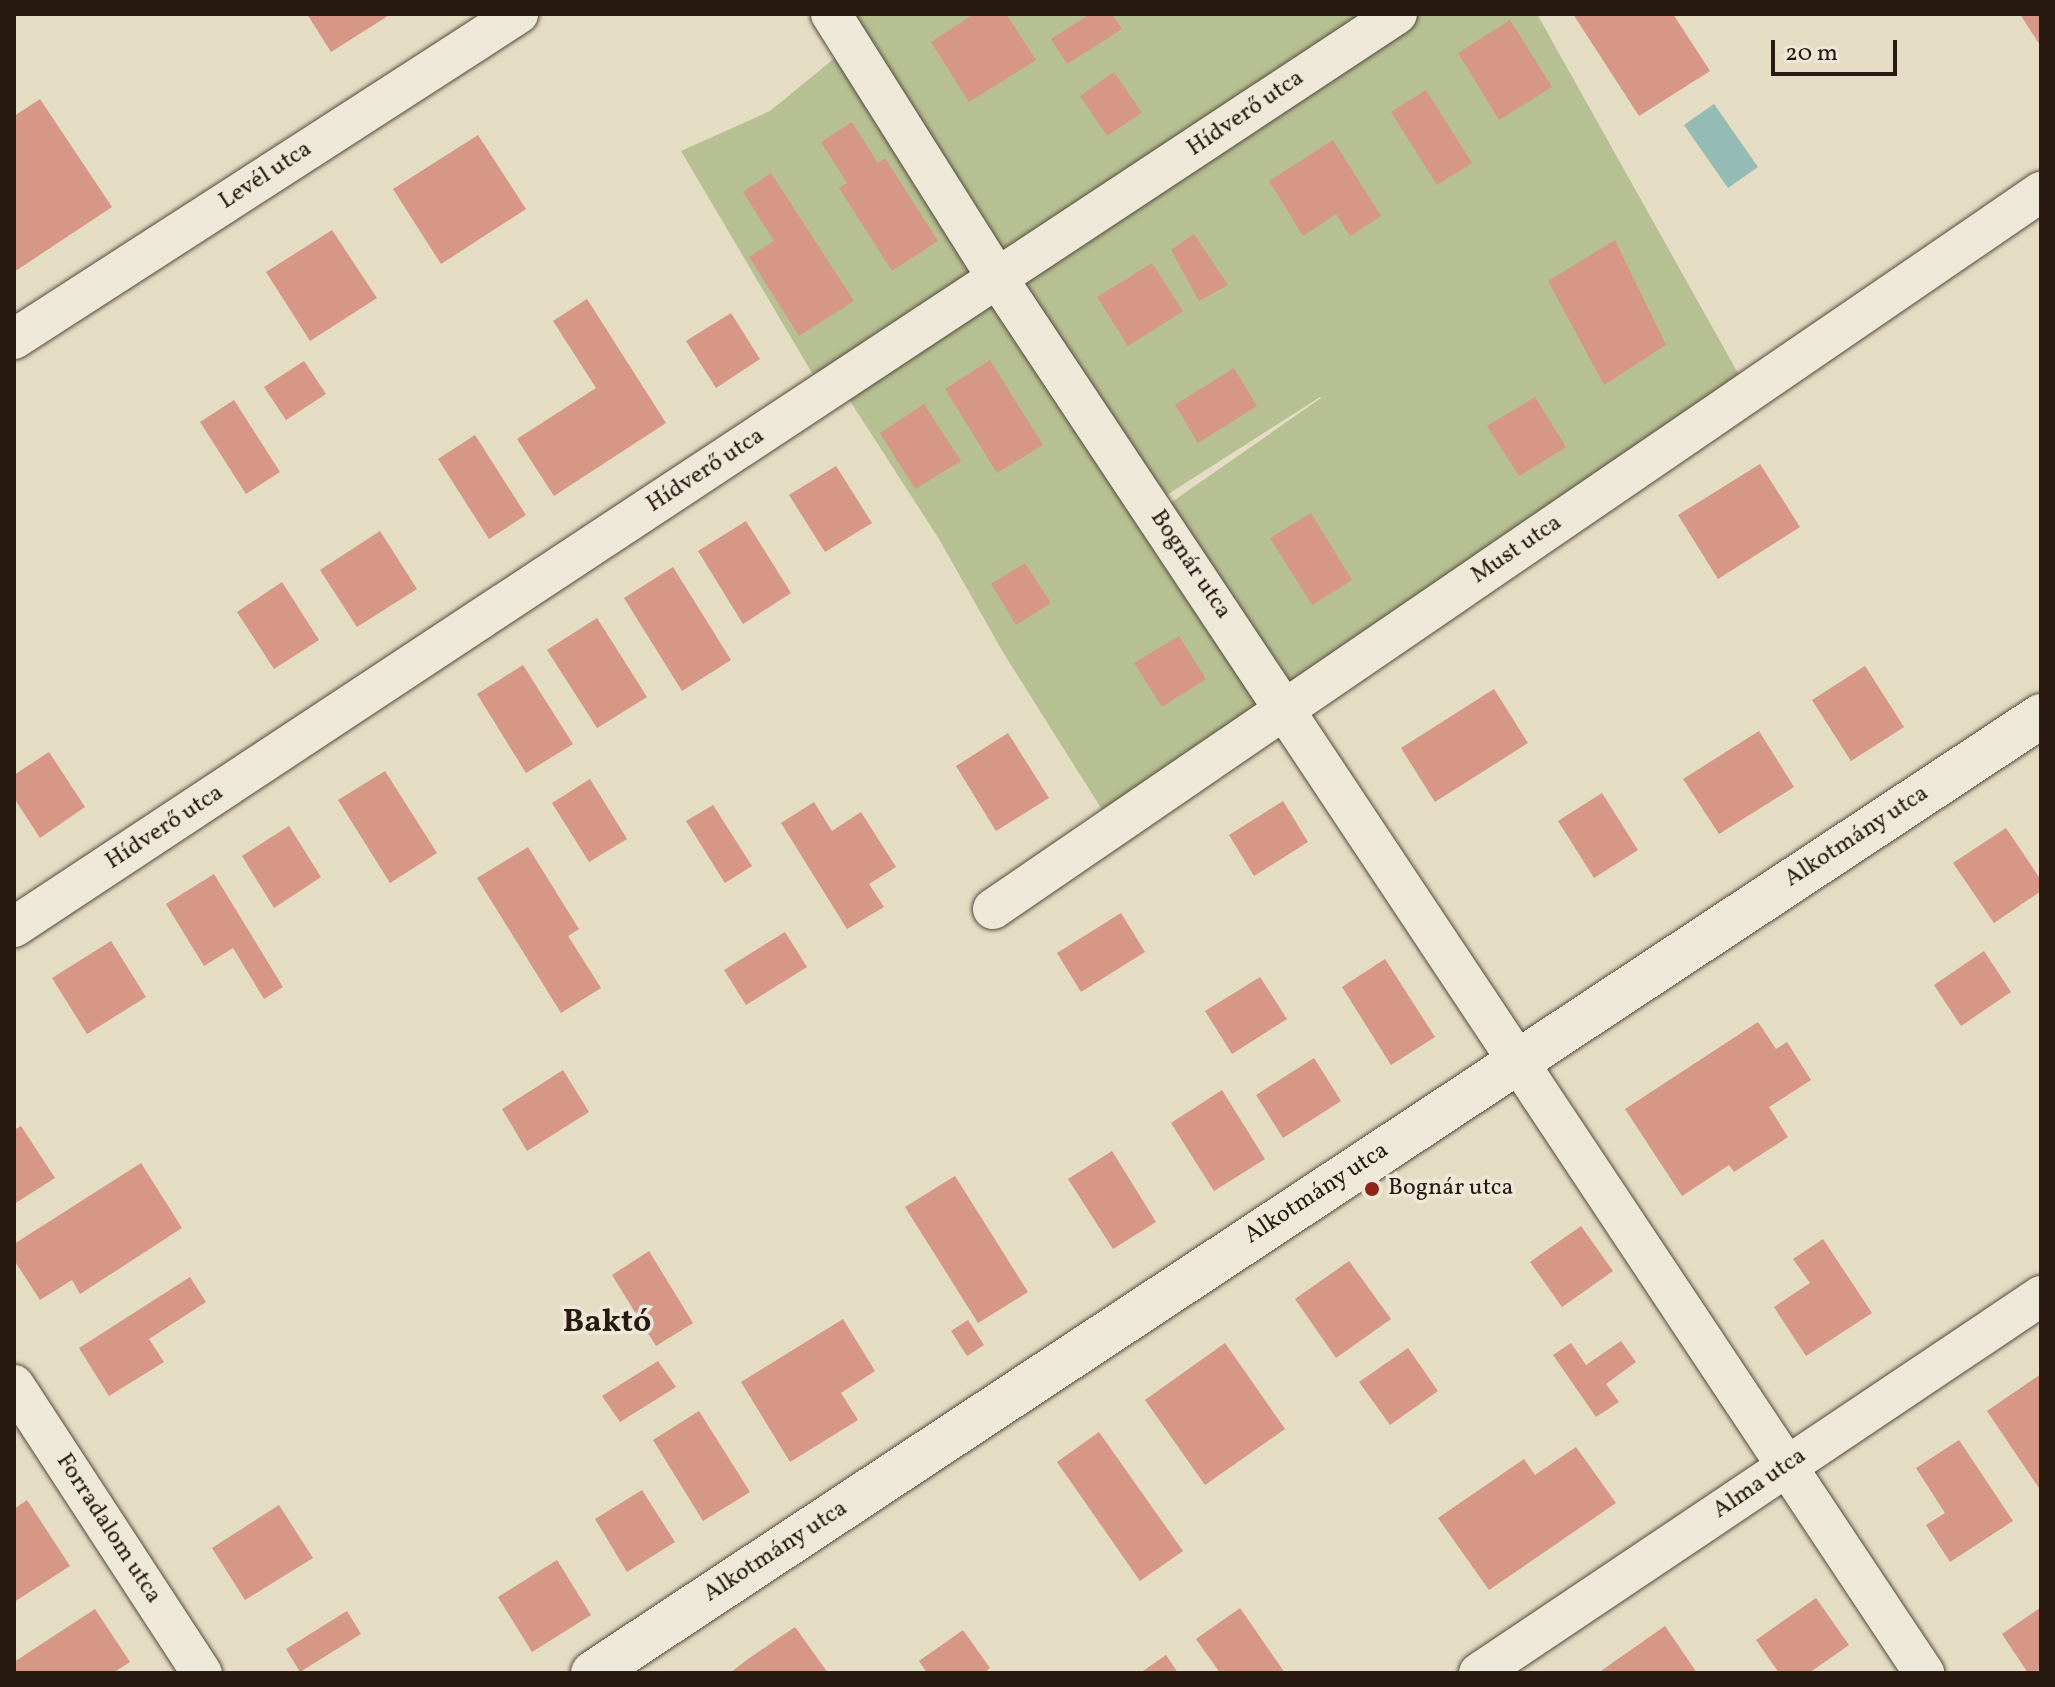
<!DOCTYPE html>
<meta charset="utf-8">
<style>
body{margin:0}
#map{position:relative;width:2055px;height:1687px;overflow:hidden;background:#e4dcc3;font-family:Vollkorn,serif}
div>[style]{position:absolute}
.green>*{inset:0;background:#b6c092}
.water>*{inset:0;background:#95bbb5}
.building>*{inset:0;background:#d69786}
.roads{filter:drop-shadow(0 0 2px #574a3e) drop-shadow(0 0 2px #574a3e)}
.street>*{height:40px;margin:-20px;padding:0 20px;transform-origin:20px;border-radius:20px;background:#ede8d8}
.secondary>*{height:44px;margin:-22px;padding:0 22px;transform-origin:22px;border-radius:22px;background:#ede8d8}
.dots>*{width:22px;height:22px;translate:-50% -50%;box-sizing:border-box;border:4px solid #ede8d8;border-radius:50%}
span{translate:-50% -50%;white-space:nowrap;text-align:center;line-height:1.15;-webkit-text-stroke:7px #ede8d8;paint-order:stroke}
.street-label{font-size:24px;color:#281911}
.poi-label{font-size:24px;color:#281911}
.left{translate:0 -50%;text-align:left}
.district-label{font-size:32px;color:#281911;font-weight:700}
.frame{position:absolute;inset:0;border:16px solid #281911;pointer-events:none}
.scale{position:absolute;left:1771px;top:40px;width:126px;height:36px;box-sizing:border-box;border:4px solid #281911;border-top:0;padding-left:10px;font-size:24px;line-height:28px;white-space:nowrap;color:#281911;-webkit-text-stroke:6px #ede8d8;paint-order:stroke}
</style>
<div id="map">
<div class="green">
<i style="clip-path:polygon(evenodd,832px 14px,1537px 14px,1748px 391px,1113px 827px,1004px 654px,939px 539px,839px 384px,823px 372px,812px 373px,681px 151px,770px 111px,852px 44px,832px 14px,1320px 397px,1321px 398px,1156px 513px,1151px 505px,1320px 397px)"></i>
</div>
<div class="water">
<i style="clip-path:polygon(1714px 104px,1758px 167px,1728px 188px,1684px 125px)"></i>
</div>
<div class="building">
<i style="clip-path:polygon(307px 14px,391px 14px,331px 52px)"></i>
<i style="clip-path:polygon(974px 14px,1006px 14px,1036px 60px,969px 102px,931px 42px)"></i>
<i style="clip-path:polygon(1090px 14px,1112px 14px,1122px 29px,1067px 64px,1051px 39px)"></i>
<i style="clip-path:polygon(1573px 14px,1673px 14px,1710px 71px,1639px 116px)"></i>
<i style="clip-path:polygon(2020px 14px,2041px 14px,2041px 47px)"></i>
<i style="clip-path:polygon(1510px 20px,1552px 87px,1499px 120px,1458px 53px)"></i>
<i style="clip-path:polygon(1114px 72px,1142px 113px,1107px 136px,1080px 96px)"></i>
<i style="clip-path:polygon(1426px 90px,1472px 163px,1437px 185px,1391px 112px)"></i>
<i style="clip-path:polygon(40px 99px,112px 207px,14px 272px,14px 116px)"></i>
<i style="clip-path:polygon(852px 122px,878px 163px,885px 158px,938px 241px,892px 271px,839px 188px,847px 183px,821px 142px)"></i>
<i style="clip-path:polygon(478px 135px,526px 209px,441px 264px,393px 189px)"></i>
<i style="clip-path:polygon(1333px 140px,1381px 216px,1350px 236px,1336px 214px,1303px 236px,1269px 181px)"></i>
<i style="clip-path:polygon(771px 173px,854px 301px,799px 336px,749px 257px,774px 241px,743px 192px)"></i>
<i style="clip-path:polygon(332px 230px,377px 298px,310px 341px,266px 272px)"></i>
<i style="clip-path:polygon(1194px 234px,1228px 285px,1199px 301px,1171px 250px)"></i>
<i style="clip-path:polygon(1615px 240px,1666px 345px,1604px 385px,1548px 281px)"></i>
<i style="clip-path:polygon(1152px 263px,1183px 311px,1128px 346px,1097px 297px)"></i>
<i style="clip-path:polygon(587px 299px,666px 423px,554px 496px,517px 439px,596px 388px,553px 321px)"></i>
<i style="clip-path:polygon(731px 313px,760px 359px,716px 388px,686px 341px)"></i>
<i style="clip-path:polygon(990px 360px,1043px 445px,997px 473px,945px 389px)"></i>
<i style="clip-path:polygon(304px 361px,326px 394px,286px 420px,264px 387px)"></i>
<i style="clip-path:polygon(1234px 368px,1257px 406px,1198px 443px,1175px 405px)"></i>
<i style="clip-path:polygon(1535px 397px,1566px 447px,1519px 476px,1487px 426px)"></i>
<i style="clip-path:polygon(234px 400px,280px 472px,246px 494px,200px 422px)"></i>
<i style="clip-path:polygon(924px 404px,961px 461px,915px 489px,880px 433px)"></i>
<i style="clip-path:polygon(475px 435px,526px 515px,489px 539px,438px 459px)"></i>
<i style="clip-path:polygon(1760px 464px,1800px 527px,1718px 579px,1678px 515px)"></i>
<i style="clip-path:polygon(836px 466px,872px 523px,825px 552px,789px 495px)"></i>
<i style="clip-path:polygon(1311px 513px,1352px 580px,1312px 605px,1270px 538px)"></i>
<i style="clip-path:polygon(746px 521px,791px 593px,743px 624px,698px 551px)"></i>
<i style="clip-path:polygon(380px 531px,417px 589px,357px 627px,320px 570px)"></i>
<i style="clip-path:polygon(1025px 563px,1051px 603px,1016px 625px,991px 584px)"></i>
<i style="clip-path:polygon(673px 567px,731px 660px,682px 691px,624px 598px)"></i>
<i style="clip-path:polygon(282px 582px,319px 640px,274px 669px,237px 612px)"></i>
<i style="clip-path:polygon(597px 618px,647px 697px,597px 728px,547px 650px)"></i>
<i style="clip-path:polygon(1179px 636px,1206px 679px,1162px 707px,1134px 663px)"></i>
<i style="clip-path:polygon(523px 665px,573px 744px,526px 773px,477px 694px)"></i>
<i style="clip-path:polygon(1865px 666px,1904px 727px,1851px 761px,1812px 700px)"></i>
<i style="clip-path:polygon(1494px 689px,1528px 743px,1435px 802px,1401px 748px)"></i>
<i style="clip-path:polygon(1759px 731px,1794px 787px,1719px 834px,1683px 779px)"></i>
<i style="clip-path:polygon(1008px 733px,1049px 798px,996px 831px,956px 766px)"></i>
<i style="clip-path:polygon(49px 752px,85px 807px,40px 838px,14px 798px,14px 775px)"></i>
<i style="clip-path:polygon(385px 771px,437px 853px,390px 883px,338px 800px)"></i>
<i style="clip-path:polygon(590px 779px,627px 839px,589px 862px,552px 803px)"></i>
<i style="clip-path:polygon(1602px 793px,1638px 850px,1594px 878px,1558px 821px)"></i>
<i style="clip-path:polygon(1283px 801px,1308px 842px,1254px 876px,1229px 835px)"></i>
<i style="clip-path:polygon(814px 802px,832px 831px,861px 812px,896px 867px,869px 884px,884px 907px,847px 929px,781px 823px)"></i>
<i style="clip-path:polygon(713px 805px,752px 866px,725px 883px,686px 821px)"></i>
<i style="clip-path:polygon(289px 826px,321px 877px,274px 908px,242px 856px)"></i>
<i style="clip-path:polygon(2006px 828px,2041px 880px,2041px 891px,1994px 923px,1953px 863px)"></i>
<i style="clip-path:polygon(528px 847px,579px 929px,568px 936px,601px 988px,561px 1013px,477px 878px)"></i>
<i style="clip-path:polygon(214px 874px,283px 987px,264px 999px,233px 948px,204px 966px,166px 904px)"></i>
<i style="clip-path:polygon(1121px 913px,1145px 952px,1081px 992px,1057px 953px)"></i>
<i style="clip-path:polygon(785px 932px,807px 967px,746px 1005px,724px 970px)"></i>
<i style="clip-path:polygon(111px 941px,146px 997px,87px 1034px,52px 978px)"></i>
<i style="clip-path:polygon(1984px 951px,2011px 992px,1961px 1026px,1934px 985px)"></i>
<i style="clip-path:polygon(1385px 959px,1435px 1037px,1391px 1065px,1342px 987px)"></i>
<i style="clip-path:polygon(1260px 977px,1287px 1019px,1232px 1054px,1205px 1011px)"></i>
<i style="clip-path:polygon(1758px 1022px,1776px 1049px,1787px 1042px,1811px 1080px,1769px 1107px,1788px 1137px,1734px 1172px,1729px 1165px,1682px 1196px,1625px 1109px)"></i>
<i style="clip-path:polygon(1314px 1058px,1341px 1101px,1283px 1138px,1256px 1095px)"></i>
<i style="clip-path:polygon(563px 1070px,589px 1112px,527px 1151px,502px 1109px)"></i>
<i style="clip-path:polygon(1222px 1090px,1265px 1159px,1214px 1191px,1171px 1123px)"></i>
<i style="clip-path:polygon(21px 1126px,55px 1178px,14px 1204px,14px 1130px)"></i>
<i style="clip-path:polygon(1112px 1151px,1156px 1222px,1113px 1249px,1068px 1179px)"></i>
<i style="clip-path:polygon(141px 1163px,182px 1228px,80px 1294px,72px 1280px,40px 1300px,14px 1260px,14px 1244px)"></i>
<i style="clip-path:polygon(955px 1176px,1028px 1292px,978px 1323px,905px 1207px)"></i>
<i style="clip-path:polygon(1581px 1226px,1613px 1271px,1562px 1307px,1530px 1262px)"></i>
<i style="clip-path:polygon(1823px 1239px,1872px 1313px,1806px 1356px,1774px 1307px,1810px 1283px,1793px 1259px)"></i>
<i style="clip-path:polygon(649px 1251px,693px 1323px,656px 1346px,612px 1275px)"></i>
<i style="clip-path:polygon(1349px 1261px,1391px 1319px,1336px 1358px,1295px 1299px)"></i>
<i style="clip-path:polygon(190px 1277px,206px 1302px,149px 1339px,164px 1362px,109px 1396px,79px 1348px)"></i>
<i style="clip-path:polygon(843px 1319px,875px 1371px,841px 1393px,858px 1420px,790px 1462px,741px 1382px)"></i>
<i style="clip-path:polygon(968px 1320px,984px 1345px,967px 1356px,951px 1331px)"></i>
<i style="clip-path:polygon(1621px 1341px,1636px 1362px,1606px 1384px,1619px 1402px,1596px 1417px,1553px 1355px,1571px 1343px,1586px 1365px)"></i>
<i style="clip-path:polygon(1225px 1343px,1285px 1429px,1205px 1485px,1145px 1400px)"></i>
<i style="clip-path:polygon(1408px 1348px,1438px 1391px,1390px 1425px,1359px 1382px)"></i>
<i style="clip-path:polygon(658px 1361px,676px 1387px,620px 1422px,602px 1396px)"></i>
<i style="clip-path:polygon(2041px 1374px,2041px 1491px,1987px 1411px)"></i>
<i style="clip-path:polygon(699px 1411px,750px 1492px,703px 1521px,653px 1440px)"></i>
<i style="clip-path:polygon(1099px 1432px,1183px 1551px,1140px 1581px,1057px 1462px)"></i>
<i style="clip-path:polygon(1959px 1440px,2013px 1521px,1950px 1562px,1926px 1525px,1945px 1513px,1916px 1468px)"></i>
<i style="clip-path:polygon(1576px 1447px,1616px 1503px,1489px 1590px,1438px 1518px,1524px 1459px,1535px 1475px)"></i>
<i style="clip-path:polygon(642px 1490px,675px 1542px,627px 1572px,595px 1519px)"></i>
<i style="clip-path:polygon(27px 1500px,70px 1566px,14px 1602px,14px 1509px)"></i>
<i style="clip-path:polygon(279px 1505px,313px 1558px,245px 1600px,212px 1548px)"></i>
<i style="clip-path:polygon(557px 1560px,591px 1615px,532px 1652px,498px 1597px)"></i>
<i style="clip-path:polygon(1816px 1598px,1849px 1645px,1809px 1673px,1779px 1673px,1756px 1640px)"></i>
<i style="clip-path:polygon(1240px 1608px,1285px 1673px,1220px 1673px,1196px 1639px)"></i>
<i style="clip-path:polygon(2040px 1608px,2041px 1670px,2028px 1673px,2002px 1634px)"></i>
<i style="clip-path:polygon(95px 1609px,130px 1662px,113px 1673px,14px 1673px,14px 1662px)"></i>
<i style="clip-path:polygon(347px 1611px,361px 1634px,300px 1672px,286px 1649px)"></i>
<i style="clip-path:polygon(1665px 1626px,1697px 1673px,1598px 1673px)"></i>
<i style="clip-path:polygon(795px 1627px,828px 1673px,730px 1673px,748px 1659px)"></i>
<i style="clip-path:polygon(963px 1630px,990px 1668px,984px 1673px,927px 1673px,919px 1661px)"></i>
<i style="clip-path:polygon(1166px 1655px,1178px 1673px,1140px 1673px)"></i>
</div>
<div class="roads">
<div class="street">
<i style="left:831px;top:14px;width:313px;rotate:57.8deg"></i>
<i style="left:998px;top:279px;width:1674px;rotate:56.4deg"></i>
<i style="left:14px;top:339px;width:600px;rotate:-32.82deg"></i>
<i style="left:993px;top:909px;width:1270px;rotate:-34.38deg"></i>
<i style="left:14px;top:927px;width:1657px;rotate:-33.43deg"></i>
<i style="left:14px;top:1385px;width:344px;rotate:56.9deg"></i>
<i style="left:1479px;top:1673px;width:677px;rotate:-33.85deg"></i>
</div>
<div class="secondary">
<i style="left:593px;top:1673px;width:1736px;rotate:-33.46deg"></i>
</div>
</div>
<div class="dots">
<i style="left:1372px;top:1189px;background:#8f2418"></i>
</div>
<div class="street-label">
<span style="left:1246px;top:114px;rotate:-34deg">Hídverő utca</span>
<span style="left:266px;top:176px;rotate:-33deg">Levél utca</span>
<span style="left:706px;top:471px;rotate:-33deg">Hídverő utca</span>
<span style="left:1517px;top:550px;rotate:-34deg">Must utca</span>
<span style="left:1190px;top:565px;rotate:56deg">Bognár utca</span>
<span style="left:165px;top:828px;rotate:-33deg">Hídverő utca</span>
<span style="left:1857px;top:837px;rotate:-33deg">Alkotmány utca</span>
<span style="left:1317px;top:1194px;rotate:-33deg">Alkotmány utca</span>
<span style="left:1760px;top:1484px;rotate:-34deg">Alma utca</span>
<span style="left:108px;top:1529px;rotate:57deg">Forradalom utca</span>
<span style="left:776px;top:1552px;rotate:-33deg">Alkotmány utca</span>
</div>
<div class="poi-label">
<span class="left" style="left:1388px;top:1189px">Bognár utca</span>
</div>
<div class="district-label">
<span style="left:607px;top:1323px">Baktó</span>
</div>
<div class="frame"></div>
<div class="scale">20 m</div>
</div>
